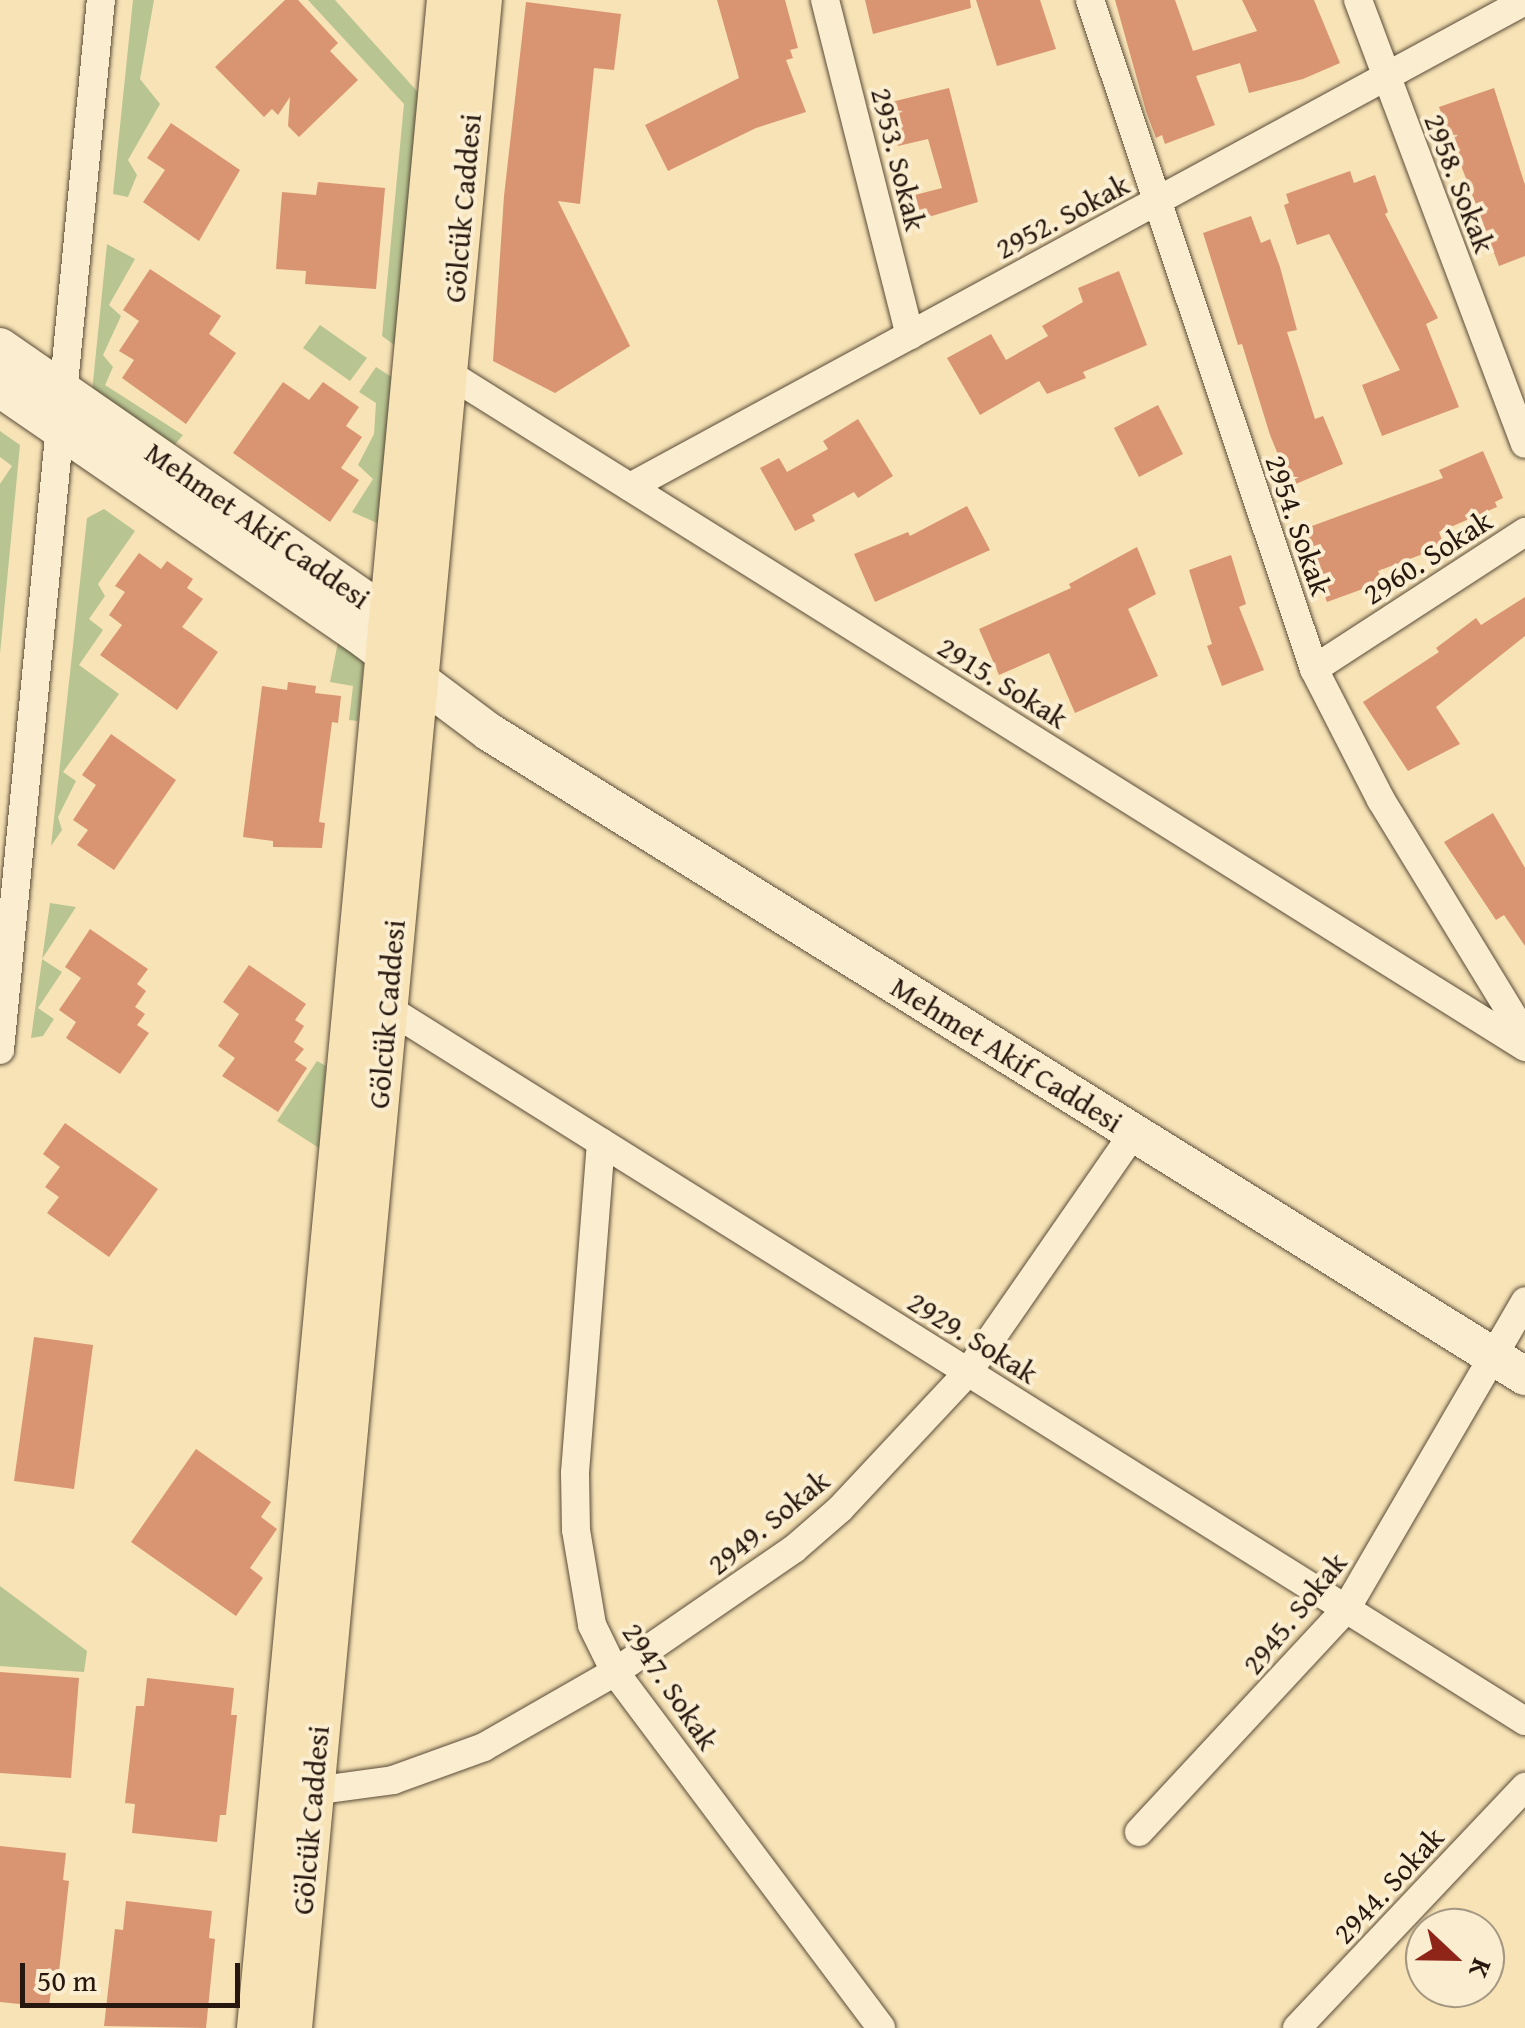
<!DOCTYPE html>
<meta charset="utf-8">
<style>
body{margin:0}
#map{position:relative;width:1525px;height:2028px;overflow:hidden;background:#f7e3b6;font-family:"Gentium Book Plus",serif}
div>[style]{position:absolute}
.green>*{inset:0;background:#b8c592}
.building>*{inset:0;background:#d99571}
.roads{filter:drop-shadow(0 0 2px #5a4b38) drop-shadow(0 0 2px #5a4b38)}
.street>*{height:28px;margin:-14px;padding:0 14px;transform-origin:14px;border-radius:14px;background:#faedd0}
.secondary>*{height:38px;margin:-19px;padding:0 19px;transform-origin:19px;border-radius:19px;background:#faedd0}
.primary>*{height:42px;margin:-21px;padding:0 21px;transform-origin:21px;border-radius:21px;background:#f7e3b6}
span{translate:-50% -50%;white-space:nowrap;text-align:center;line-height:1.15;-webkit-text-stroke:8px #faedd0;paint-order:stroke}
.street-label{font-size:30px;color:#26180e}
.north{position:absolute;left:1405px;top:1908px;width:100px;height:100px;box-sizing:border-box;background:#faedd0;border:2px solid #a59882;border-radius:50%;rotate:112deg;font-size:28px;font-weight:700;line-height:40px;text-align:center;color:#26180e}
.north::after{content:'';display:block;margin:auto;width:35px;height:45px;background:#8f2418;clip-path:polygon(50% 0,100% 100%,50% 72%,0 100%)}
.scale{position:absolute;left:20px;top:1963px;width:220px;height:45px;box-sizing:border-box;border:5px solid #26180e;border-top:0;padding-left:12px;font-size:30px;line-height:35px;white-space:nowrap;color:#26180e;-webkit-text-stroke:8px #faedd0;paint-order:stroke}
</style>
<div id="map">
<div class="green">
<i style="clip-path:polygon(133px 0,154px 0,140px 79px,160px 104px,128px 160px,137px 175px,128px 197px,113px 194px)"></i>
<i style="clip-path:polygon(308px 0,335px 0,425px 100px,405px 353px,382px 336px,404px 104px)"></i>
<i style="clip-path:polygon(107px 244px,135px 259px,109px 305px,121px 316px,103px 355px,113px 367px,105px 385px,183px 435px,172px 448px,92px 392px)"></i>
<i style="clip-path:polygon(320px 325px,367px 358px,350px 381px,303px 348px)"></i>
<i style="clip-path:polygon(376px 367px,398px 381px,386px 527px,352px 512px,373px 479px,358px 465px,374px 434px,376px 403px,359px 392px)"></i>
<i style="clip-path:polygon(0 431px,20px 445px,0 654px,0 484px,12px 466px,0 457px)"></i>
<i style="clip-path:polygon(104px 509px,135px 531px,98px 584px,105px 596px,89px 619px,103px 630px,79px 665px,119px 694px,63px 772px,76px 781px,58px 817px,62px 830px,51px 846px,87px 518px)"></i>
<i style="clip-path:polygon(338px 642px,364px 660px,358px 721px,349px 720px,353px 686px,330px 682px)"></i>
<i style="clip-path:polygon(50px 903px,76px 907px,42px 959px,62px 972px,38px 1008px,54px 1019px,43px 1036px,31px 1038px)"></i>
<i style="clip-path:polygon(317px 1061px,326px 1066px,319px 1148px,277px 1121px)"></i>
<i style="clip-path:polygon(0 1586px,87px 1651px,84px 1672px,0 1666px)"></i>
</div>
<div class="building">
<i style="clip-path:polygon(285px 0,298px 0,338px 43px,330px 51px,358px 80px,299px 137px,288px 126px,290px 97px,278px 115px,272px 109px,264px 117px,215px 67px)"></i>
<i style="clip-path:polygon(717px 0,785px 0,798px 48px,790px 50px,793px 58px,786px 60px,806px 112px,756px 128px,668px 171px,645px 125px,739px 78px)"></i>
<i style="clip-path:polygon(865px 0,970px 0,971px 8px,873px 34px)"></i>
<i style="clip-path:polygon(976px 0,1040px 0,1056px 49px,997px 66px)"></i>
<i style="clip-path:polygon(1115px 0,1175px 0,1193px 51px,1257px 31px,1242px 0,1314px 0,1340px 63px,1303px 79px,1249px 93px,1240px 63px,1196px 76px,1215px 125px,1165px 144px,1162px 135px,1156px 138px,1146px 111px)"></i>
<i style="clip-path:polygon(526px 2px,621px 14px,614px 70px,594px 68px,580px 204px,558px 201px,630px 346px,555px 393px,493px 361px,504px 196px)"></i>
<i style="clip-path:polygon(949px 88px,978px 202px,922px 219px,915px 195px,942px 188px,928px 139px,898px 146px,887px 103px)"></i>
<i style="clip-path:polygon(1494px 88px,1525px 185px,1525px 256px,1499px 266px,1439px 107px)"></i>
<i style="clip-path:polygon(171px 123px,240px 170px,199px 241px,143px 202px,165px 170px,147px 158px)"></i>
<i style="clip-path:polygon(1350px 171px,1354px 183px,1375px 175px,1388px 212px,1385px 214px,1438px 318px,1426px 324px,1459px 407px,1382px 436px,1362px 385px,1400px 370px,1329px 234px,1297px 245px,1284px 205px,1289px 203px,1286px 194px)"></i>
<i style="clip-path:polygon(318px 182px,385px 188px,376px 289px,305px 284px,306px 271px,276px 269px,282px 192px,316px 195px)"></i>
<i style="clip-path:polygon(1251px 216px,1261px 243px,1270px 239px,1280px 267px,1297px 330px,1287px 332px,1315px 419px,1323px 416px,1343px 464px,1291px 486px,1270px 435px,1242px 344px,1238px 345px,1203px 233px)"></i>
<i style="clip-path:polygon(150px 269px,221px 316px,209px 334px,236px 353px,186px 424px,122px 378px,134px 360px,119px 351px,139px 321px,123px 310px)"></i>
<i style="clip-path:polygon(1119px 271px,1147px 345px,1083px 372px,1086px 378px,1047px 394px,1039px 381px,980px 415px,947px 358px,991px 334px,1006px 360px,1048px 336px,1042px 326px,1083px 302px,1078px 288px)"></i>
<i style="clip-path:polygon(283px 382px,309px 400px,323px 382px,359px 407px,346px 426px,362px 437px,341px 468px,359px 480px,330px 522px,233px 453px)"></i>
<i style="clip-path:polygon(1158px 405px,1183px 454px,1139px 477px,1114px 428px)"></i>
<i style="clip-path:polygon(858px 419px,893px 476px,858px 498px,854px 492px,812px 515px,815px 521px,795px 531px,760px 468px,779px 458px,787px 472px,828px 449px,823px 441px)"></i>
<i style="clip-path:polygon(1483px 451px,1503px 498px,1495px 502px,1497px 507px,1439px 532px,1444px 546px,1378px 571px,1382px 582px,1327px 602px,1301px 530px,1443px 478px,1439px 470px)"></i>
<i style="clip-path:polygon(967px 506px,990px 550px,875px 602px,854px 554px,908px 532px,910px 536px)"></i>
<i style="clip-path:polygon(1137px 547px,1156px 594px,1128px 609px,1158px 676px,1075px 713px,1049px 653px,999px 675px,979px 629px,1071px 588px,1069px 584px)"></i>
<i style="clip-path:polygon(139px 553px,161px 569px,167px 561px,193px 579px,187px 588px,203px 599px,182px 627px,218px 652px,177px 710px,100px 655px,122px 625px,109px 615px,125px 592px,115px 586px)"></i>
<i style="clip-path:polygon(1231px 555px,1246px 604px,1239px 607px,1264px 670px,1222px 686px,1207px 646px,1212px 644px,1189px 570px)"></i>
<i style="clip-path:polygon(1525px 597px,1525px 636px,1436px 707px,1460px 744px,1408px 771px,1363px 702px,1439px 652px,1436px 648px,1476px 618px,1481px 625px)"></i>
<i style="clip-path:polygon(288px 682px,316px 686px,315px 693px,341px 696px,338px 723px,332px 722px,319px 822px,325px 823px,322px 848px,273px 847px,273px 841px,243px 837px,262px 686px,287px 690px)"></i>
<i style="clip-path:polygon(111px 734px,176px 780px,114px 870px,77px 845px,88px 830px,73px 820px,96px 785px,82px 775px)"></i>
<i style="clip-path:polygon(1493px 813px,1525px 868px,1525px 946px,1504px 915px,1496px 920px,1444px 842px)"></i>
<i style="clip-path:polygon(90px 929px,148px 969px,137px 984px,146px 991px,135px 1007px,145px 1014px,137px 1025px,149px 1033px,120px 1074px,66px 1038px,76px 1022px,59px 1010px,81px 978px,65px 967px)"></i>
<i style="clip-path:polygon(249px 965px,306px 1004px,295px 1020px,304px 1026px,294px 1042px,304px 1049px,295px 1060px,307px 1068px,278px 1112px,222px 1076px,235px 1058px,218px 1046px,239px 1014px,223px 1002px)"></i>
<i style="clip-path:polygon(65px 1123px,158px 1189px,109px 1257px,47px 1213px,59px 1197px,45px 1187px,60px 1167px,43px 1154px)"></i>
<i style="clip-path:polygon(34px 1337px,93px 1345px,74px 1489px,14px 1481px)"></i>
<i style="clip-path:polygon(196px 1449px,271px 1502px,261px 1517px,277px 1529px,250px 1568px,263px 1578px,236px 1616px,131px 1542px)"></i>
<i style="clip-path:polygon(0 1672px,79px 1678px,71px 1778px,0 1773px)"></i>
<i style="clip-path:polygon(147px 1678px,234px 1688px,231px 1715px,237px 1715px,226px 1815px,220px 1815px,217px 1842px,132px 1833px,135px 1804px,125px 1803px,136px 1706px,144px 1706px)"></i>
<i style="clip-path:polygon(0 1846px,66px 1853px,63px 1880px,69px 1881px,58px 1981px,52px 1981px,49px 2007px,0 2002px)"></i>
<i style="clip-path:polygon(126px 1901px,212px 1911px,209px 1938px,215px 1939px,206px 2028px,104px 2026px,115px 1929px,123px 1930px)"></i>
</div>
<div class="roads">
<div class="street">
<i style="left:825px;top:0;width:346px;rotate:75.8deg"></i>
<i style="left:1090px;top:0;width:706px;rotate:71.49deg"></i>
<i style="left:1314px;top:669px;width:147px;rotate:62.9deg"></i>
<i style="left:1381px;top:800px;width:276px;rotate:58.6deg"></i>
<i style="left:1358px;top:0;width:474px;rotate:69.4deg"></i>
<i style="left:446px;top:372px;width:1273px;rotate:32.03deg"></i>
<i style="left:630px;top:487px;width:1018px;rotate:-28.5deg"></i>
<i style="left:1314px;top:669px;width:252px;rotate:-33deg"></i>
<i style="left:387px;top:1008px;width:1343px;rotate:32.07deg"></i>
<i style="left:0;top:1050px;width:1055px;rotate:-84.51deg"></i>
<i style="left:601px;top:1142px;width:332px;rotate:94.5deg"></i>
<i style="left:575px;top:1473px;width:57px;rotate:89deg"></i>
<i style="left:576px;top:1530px;width:96px;rotate:80.4deg"></i>
<i style="left:592px;top:1625px;width:52px;rotate:63.9deg"></i>
<i style="left:615px;top:1672px;width:444px;rotate:53.2deg"></i>
<i style="left:313px;top:1791px;width:81px;rotate:-7.8deg"></i>
<i style="left:393px;top:1780px;width:97px;rotate:-19.9deg"></i>
<i style="left:484px;top:1747px;width:151px;rotate:-29.8deg"></i>
<i style="left:615px;top:1672px;width:217px;rotate:-34.5deg"></i>
<i style="left:794px;top:1549px;width:61px;rotate:-41deg"></i>
<i style="left:840px;top:1509px;width:187px;rotate:-46.9deg"></i>
<i style="left:968px;top:1372px;width:292px;rotate:-55.3deg"></i>
<i style="left:1139px;top:1832px;width:304px;rotate:-47.1deg"></i>
<i style="left:1346px;top:1609px;width:356px;rotate:-59.8deg"></i>
<i style="left:1297px;top:2028px;width:332px;rotate:-46.6deg"></i>
</div>
<div class="secondary">
<i style="left:0;top:347px;width:500px;rotate:34.74deg"></i>
<i style="left:0;top:388px;width:444px;rotate:34.5deg"></i>
<i style="left:366px;top:640px;width:154px;rotate:36.8deg"></i>
<i style="left:489px;top:732px;width:1220px;rotate:31.87deg"></i>
</div>
<div class="primary">
<i style="left:258px;top:2028px;width:2037px;rotate:-84.65deg"></i>
<i style="left:291px;top:2028px;width:2037px;rotate:-84.65deg"></i>
</div>
</div>
<div class="street-label">
<span style="left:899px;top:159px;rotate:76deg">2953. Sokak</span>
<span style="left:1460px;top:183px;rotate:69deg">2958. Sokak</span>
<span style="left:462px;top:208px;rotate:-85deg">Gölcük Caddesi</span>
<span style="left:1062px;top:216px;rotate:-28deg">2952. Sokak</span>
<span style="left:258px;top:525px;rotate:35deg">Mehmet Akif Caddesi</span>
<span style="left:1299px;top:525px;rotate:71deg">2954. Sokak</span>
<span style="left:1427px;top:557px;rotate:-33deg">2960. Sokak</span>
<span style="left:1003px;top:682px;rotate:32deg">2915. Sokak</span>
<span style="left:386px;top:1014px;rotate:-85deg">Gölcük Caddesi</span>
<span style="left:1007px;top:1054px;rotate:32deg">Mehmet Akif Caddesi</span>
<span style="left:973px;top:1337px;rotate:32deg">2929. Sokak</span>
<span style="left:768px;top:1522px;rotate:-39deg">2949. Sokak</span>
<span style="left:1294px;top:1613px;rotate:-51deg">2945. Sokak</span>
<span style="left:671px;top:1686px;rotate:56deg">2947. Sokak</span>
<span style="left:310px;top:1820px;rotate:-85deg">Gölcük Caddesi</span>
<span style="left:1388px;top:1885px;rotate:-47deg">2944. Sokak</span>
</div>
<div class="north">K</div>
<div class="scale">50 m</div>
</div>
